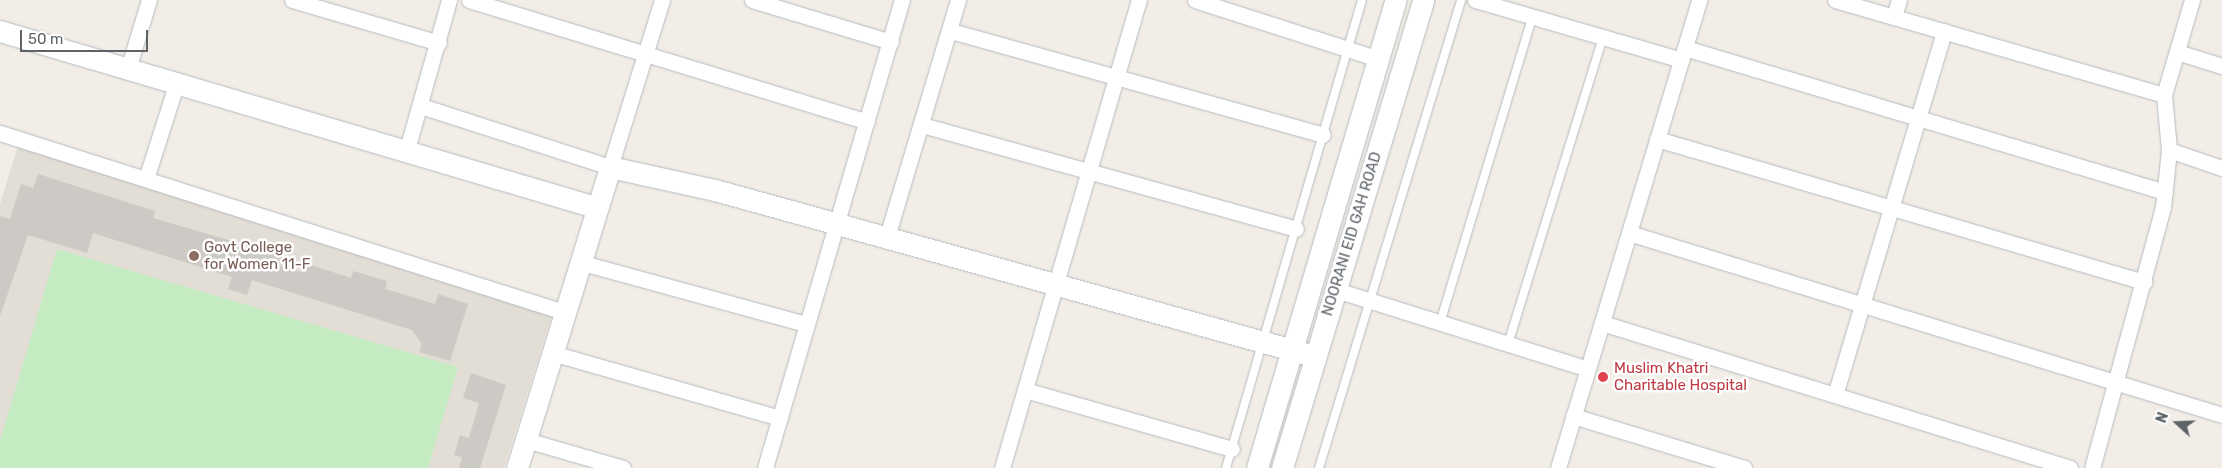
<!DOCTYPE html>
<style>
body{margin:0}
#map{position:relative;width:2222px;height:468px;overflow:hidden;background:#f2eee7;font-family:Rubik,sans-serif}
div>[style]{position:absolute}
.education>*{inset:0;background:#e2ddd5}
.green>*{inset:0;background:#c5ebc2}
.building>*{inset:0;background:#cdc9c4}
.roads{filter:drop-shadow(0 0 1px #b7babe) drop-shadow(0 0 1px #b7babe)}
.lane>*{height:8px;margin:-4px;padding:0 4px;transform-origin:4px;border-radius:4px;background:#fff}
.street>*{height:15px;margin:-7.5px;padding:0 7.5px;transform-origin:7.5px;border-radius:7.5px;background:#fff}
.secondary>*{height:21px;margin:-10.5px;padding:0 10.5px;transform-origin:10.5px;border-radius:10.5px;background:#fff}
.dots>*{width:14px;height:14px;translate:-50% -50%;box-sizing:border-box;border:2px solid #fff;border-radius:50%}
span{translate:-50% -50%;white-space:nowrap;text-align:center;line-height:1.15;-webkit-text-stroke:5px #fff;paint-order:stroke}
.street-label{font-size:15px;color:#5e6368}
.education-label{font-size:15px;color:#785e54}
.left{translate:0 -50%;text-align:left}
.health-label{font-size:15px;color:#be3a42}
.north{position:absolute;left:2152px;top:398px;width:50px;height:50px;-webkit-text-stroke:4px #fff;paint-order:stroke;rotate:290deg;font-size:14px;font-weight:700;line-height:20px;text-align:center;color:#5e6368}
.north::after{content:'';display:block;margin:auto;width:18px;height:22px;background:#5e6368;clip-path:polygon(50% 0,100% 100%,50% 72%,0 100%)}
.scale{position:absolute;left:20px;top:30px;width:128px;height:22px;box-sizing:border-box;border:2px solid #5e6368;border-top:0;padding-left:6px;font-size:15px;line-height:18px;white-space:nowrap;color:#5e6368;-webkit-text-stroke:4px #fff;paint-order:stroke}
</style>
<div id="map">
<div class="education">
<i style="clip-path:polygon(20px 139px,554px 308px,504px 468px,0 468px,0 204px)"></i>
</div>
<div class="green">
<i style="clip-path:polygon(57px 249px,458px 367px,428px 468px,0 468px,0 441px)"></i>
</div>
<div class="building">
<i style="clip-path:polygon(38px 174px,155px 211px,153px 218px,283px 256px,280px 266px,305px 273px,308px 264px,351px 278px,353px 271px,387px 281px,385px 289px,435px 304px,438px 294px,468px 304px,450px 361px,419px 352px,422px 344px,412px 330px,252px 280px,247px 295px,228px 289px,232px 277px,93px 233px,87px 253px,28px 235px,0 316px,0 216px,10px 219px,21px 184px,33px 188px)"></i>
<i style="clip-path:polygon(471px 373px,506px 385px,480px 468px,459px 468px,462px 457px,454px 455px,460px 435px,469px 438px,479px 403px,463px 398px)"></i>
</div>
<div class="roads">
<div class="lane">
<i style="left:1440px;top:323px;width:319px;rotate:-73.2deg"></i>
<i style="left:1508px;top:344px;width:320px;rotate:-72.8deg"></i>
<i style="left:1226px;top:468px;width:487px;rotate:-73.8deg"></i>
<i style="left:1319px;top:468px;width:489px;rotate:-73.1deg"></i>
</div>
<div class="street">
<i style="left:292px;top:0;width:153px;rotate:16.3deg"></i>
<i style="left:469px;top:0;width:416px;rotate:17deg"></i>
<i style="left:752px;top:0;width:145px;rotate:16.8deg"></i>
<i style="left:1195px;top:0;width:193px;rotate:17.8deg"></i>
<i style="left:1475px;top:0;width:215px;rotate:16.2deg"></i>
<i style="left:1835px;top:0;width:342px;rotate:16.1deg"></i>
<i style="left:2164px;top:95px;width:55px;rotate:84.8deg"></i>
<i style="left:2169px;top:150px;width:57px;rotate:96deg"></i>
<i style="left:2163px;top:207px;width:270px;rotate:105.2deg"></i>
<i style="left:1894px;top:17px;width:18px;rotate:-74deg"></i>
<i style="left:951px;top:31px;width:386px;rotate:15.6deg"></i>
<i style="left:1685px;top:48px;width:501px;rotate:16.7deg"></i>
<i style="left:2177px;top:52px;width:47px;rotate:17.3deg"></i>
<i style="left:128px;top:69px;width:72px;rotate:-73.1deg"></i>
<i style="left:2164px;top:95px;width:99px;rotate:-73.6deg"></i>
<i style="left:421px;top:106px;width:199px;rotate:17.9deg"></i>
<i style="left:610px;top:167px;width:175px;rotate:-72.7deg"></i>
<i style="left:922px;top:125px;width:388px;rotate:15.5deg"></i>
<i style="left:0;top:133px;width:592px;rotate:17.61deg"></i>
<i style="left:1657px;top:139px;width:508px;rotate:16.36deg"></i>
<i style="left:2169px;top:150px;width:56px;rotate:18.8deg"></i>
<i style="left:406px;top:153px;width:159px;rotate:-74.3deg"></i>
<i style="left:146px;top:179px;width:99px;rotate:-72.3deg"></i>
<i style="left:1629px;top:233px;width:620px;rotate:17.06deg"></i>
<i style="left:886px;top:240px;width:251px;rotate:-73.3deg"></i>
<i style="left:579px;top:262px;width:235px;rotate:15.3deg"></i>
<i style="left:1336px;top:290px;width:264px;rotate:17.4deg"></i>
<i style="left:1602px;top:323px;width:490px;rotate:17.2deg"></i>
<i style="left:552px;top:353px;width:237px;rotate:15.9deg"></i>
<i style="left:1025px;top:390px;width:215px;rotate:15.9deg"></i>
<i style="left:1835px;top:395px;width:380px;rotate:-73.3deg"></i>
<i style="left:1573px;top:416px;width:179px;rotate:16.9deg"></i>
<i style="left:526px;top:440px;width:101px;rotate:16.1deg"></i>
<i style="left:765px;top:468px;width:488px;rotate:-73.7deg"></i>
<i style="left:1002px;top:468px;width:488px;rotate:-73.7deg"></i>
<i style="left:1558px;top:468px;width:489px;rotate:-73.2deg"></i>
</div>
<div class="secondary">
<i style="left:0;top:31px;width:620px;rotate:16.48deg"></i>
<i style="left:517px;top:468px;width:315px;rotate:-72.8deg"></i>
<i style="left:610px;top:167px;width:107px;rotate:12.4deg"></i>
<i style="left:715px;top:190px;width:622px;rotate:15.49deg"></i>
<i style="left:1257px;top:468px;width:488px;rotate:-73.5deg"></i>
<i style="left:1282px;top:468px;width:489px;rotate:-73.2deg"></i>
</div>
</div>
<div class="dots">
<i style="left:194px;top:256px;background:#8d6e63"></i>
<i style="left:1603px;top:377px;background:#e0444e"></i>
</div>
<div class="street-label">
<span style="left:1352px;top:234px;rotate:-73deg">NOORANI EID GAH ROAD</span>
</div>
<div class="education-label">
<span class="left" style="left:204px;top:256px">Govt College<br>for Women 11-F</span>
</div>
<div class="health-label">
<span class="left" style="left:1614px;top:377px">Muslim Khatri<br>Charitable Hospital</span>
</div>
<div class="north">N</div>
<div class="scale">50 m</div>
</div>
